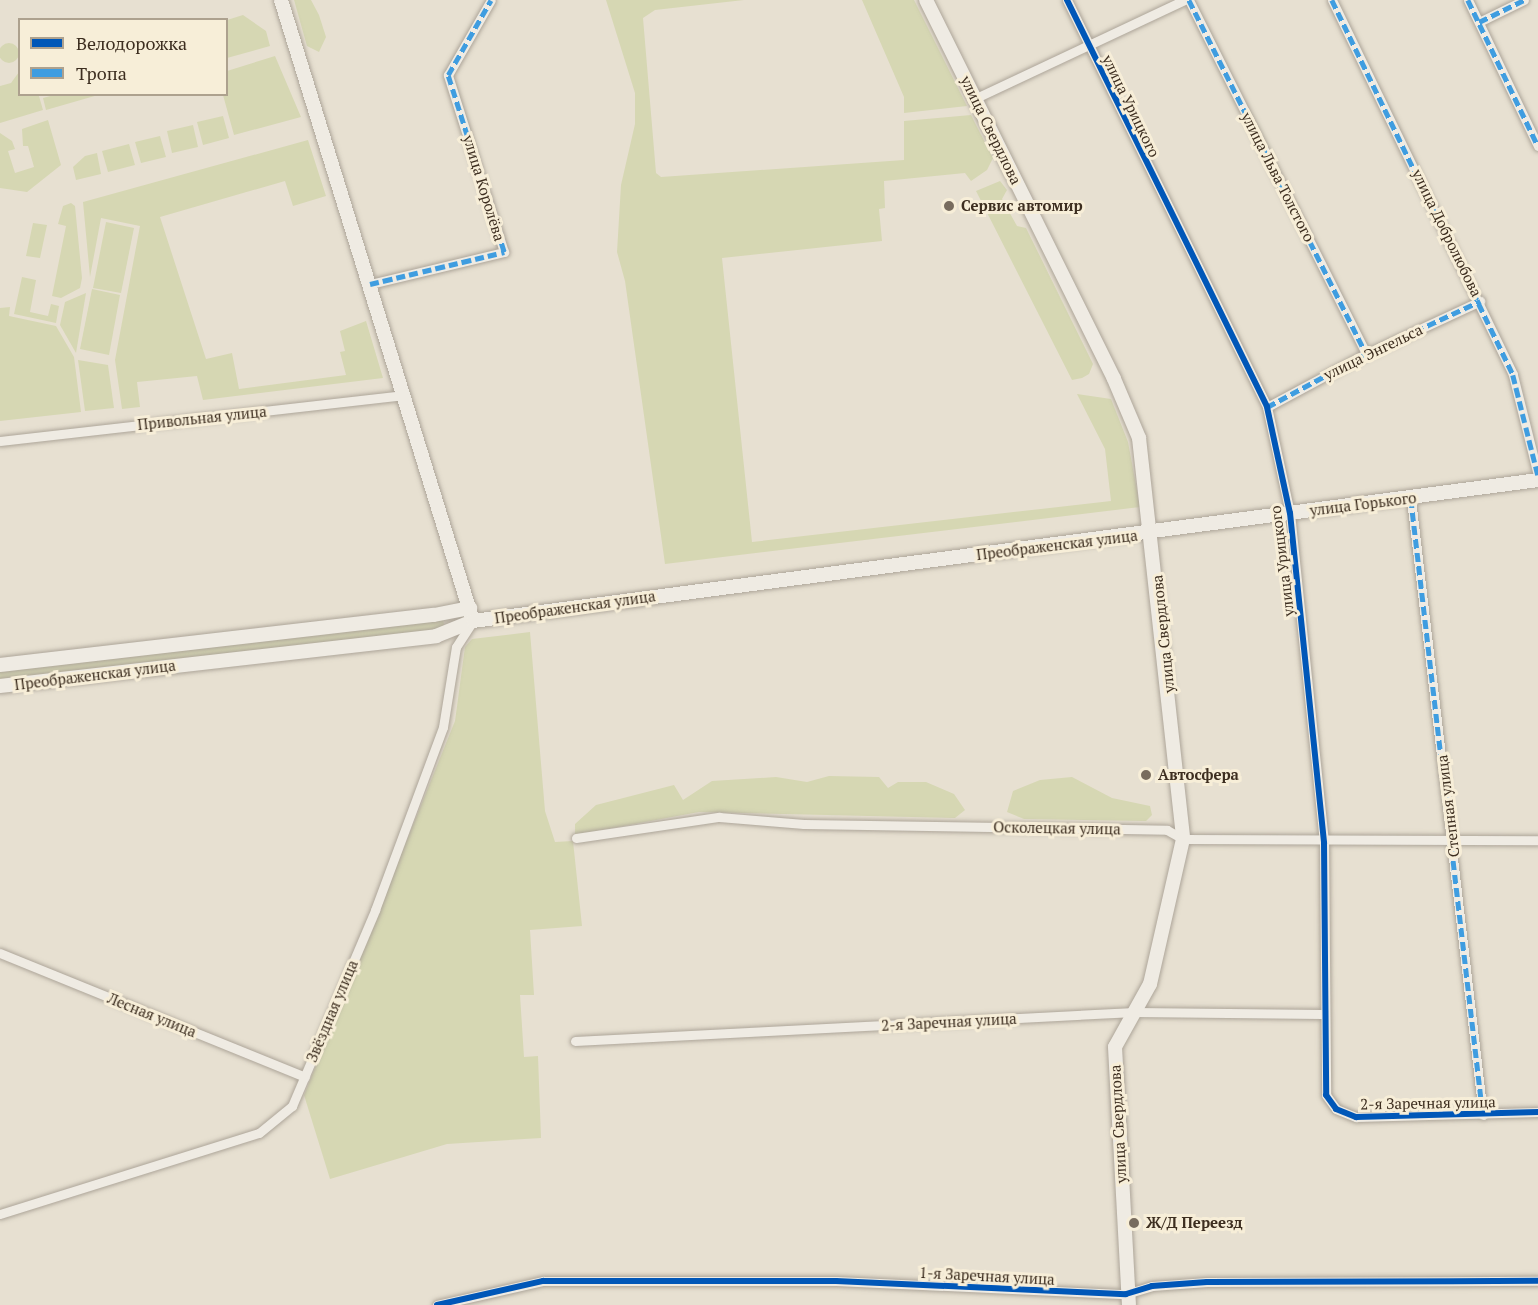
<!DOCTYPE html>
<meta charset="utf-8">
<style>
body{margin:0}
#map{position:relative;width:1538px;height:1305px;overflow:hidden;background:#e7e0d1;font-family:"PT Serif",serif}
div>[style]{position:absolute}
.green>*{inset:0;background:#d6d7b3}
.round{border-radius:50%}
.roads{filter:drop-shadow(0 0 2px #ada599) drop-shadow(0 0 2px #ada599)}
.street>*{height:9px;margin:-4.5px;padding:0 4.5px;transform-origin:4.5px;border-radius:4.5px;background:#efebe3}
.secondary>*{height:14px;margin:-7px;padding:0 7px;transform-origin:7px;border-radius:7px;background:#efebe3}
.quiet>*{height:4.5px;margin-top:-2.25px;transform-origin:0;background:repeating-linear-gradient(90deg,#3f9de0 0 9px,transparent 0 13.5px)}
.cycleway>*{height:6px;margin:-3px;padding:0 3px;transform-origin:3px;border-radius:3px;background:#0057b8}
.dots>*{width:16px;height:16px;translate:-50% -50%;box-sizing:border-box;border:3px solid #f7eed8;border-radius:50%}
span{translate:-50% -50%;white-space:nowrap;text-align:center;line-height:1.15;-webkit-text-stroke:6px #f7eed8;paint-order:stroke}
.street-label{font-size:15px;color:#3d2e20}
.poi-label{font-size:15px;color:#3d2e20;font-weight:700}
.left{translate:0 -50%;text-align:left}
.legend{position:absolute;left:18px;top:18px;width:210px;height:78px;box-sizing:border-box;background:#f7eed8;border:2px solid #ada18e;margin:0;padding:8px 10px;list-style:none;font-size:18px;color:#3d2e20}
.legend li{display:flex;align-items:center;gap:12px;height:30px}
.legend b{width:30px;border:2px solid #ada18e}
</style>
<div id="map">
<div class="green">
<i style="clip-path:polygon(294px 0,311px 0,319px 15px,326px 37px,319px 52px,307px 46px)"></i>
<i style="clip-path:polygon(606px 0,744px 0,655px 10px,643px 18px,656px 173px,661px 177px,904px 160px,904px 121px,971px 115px,993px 158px,987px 170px,971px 181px,965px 173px,884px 181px,885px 208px,879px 209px,882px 241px,722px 258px,752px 542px,1111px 501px,1105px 449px,1077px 394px,1111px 399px,1128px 442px,1140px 507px,665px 564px,625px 281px,617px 252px,621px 185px,635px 124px,635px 93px)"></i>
<i style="clip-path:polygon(862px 0,914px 0,967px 106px,904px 113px,904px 97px)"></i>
<i style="clip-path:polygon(243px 15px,266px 31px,270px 46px,227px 58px,227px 20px)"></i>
<i class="round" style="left:-1px;top:43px;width:20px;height:20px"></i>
<i style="clip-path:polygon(275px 56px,301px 117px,234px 135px,223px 95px,226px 94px,227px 71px)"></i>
<i style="clip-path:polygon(19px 72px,20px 94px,39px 96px,43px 110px,0 123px,0 86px,11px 83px)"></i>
<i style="clip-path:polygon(54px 95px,54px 94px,98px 95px,46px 110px,43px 98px)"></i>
<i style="clip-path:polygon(223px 116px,229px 138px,203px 145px,197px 122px)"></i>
<i style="clip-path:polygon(48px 120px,61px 165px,27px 192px,0 188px,0 133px,12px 141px,15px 149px,8px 151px,15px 173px,34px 167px,28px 146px,23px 146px,22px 129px)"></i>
<i style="clip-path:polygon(193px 125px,198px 147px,172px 153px,167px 131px)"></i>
<i style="clip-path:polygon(160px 136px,166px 157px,141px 163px,135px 142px)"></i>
<i style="clip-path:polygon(308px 140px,326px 196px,293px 206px,285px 181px,160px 217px,206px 359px,232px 353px,239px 389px,346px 375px,340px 352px,345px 351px,340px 331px,366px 321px,383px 378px,203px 400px,197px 376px,137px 382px,140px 407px,122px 409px,115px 360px,140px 226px,101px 218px,90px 277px,83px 202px)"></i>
<i style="clip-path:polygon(129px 144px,135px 165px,108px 172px,102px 151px)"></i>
<i style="clip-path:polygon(97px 153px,101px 174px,76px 180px,73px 167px,85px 156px)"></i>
<i style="clip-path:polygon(1000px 181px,1007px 190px,1002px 199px,1017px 226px,1026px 228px,1093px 364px,1089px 374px,1082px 378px,1072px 380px,976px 191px)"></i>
<i style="clip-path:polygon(71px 203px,75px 206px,82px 278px,80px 288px,61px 298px,52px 296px,66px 226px,58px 224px,63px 206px)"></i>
<i style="clip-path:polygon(106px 222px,134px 228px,121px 293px,93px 288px)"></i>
<i style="clip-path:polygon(33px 223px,47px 225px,40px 258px,26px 256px)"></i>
<i style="clip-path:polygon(22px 277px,36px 280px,30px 312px,48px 316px,51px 304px,59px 306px,56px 323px,14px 314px)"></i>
<i style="clip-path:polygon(92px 289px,120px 295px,109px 355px,80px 349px)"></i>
<i style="clip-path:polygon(86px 293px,76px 353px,60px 325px,65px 302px)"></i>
<i style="clip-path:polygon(10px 307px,9px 316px,56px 326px,74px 357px,81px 412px,0 421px,0 308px)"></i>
<i style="clip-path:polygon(78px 360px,108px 365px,114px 408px,85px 411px)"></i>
<i style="clip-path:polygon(443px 620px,445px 629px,0 681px,0 672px)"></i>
<i style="clip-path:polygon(530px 632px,545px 811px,555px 842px,573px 841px,582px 926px,530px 930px,534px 995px,520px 995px,524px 1057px,538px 1056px,541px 1138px,447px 1144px,330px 1179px,304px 1095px,455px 721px,465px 647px,472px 639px)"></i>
<i style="clip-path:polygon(829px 776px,879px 777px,888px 788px,898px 782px,926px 782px,954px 794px,965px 810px,955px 818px,699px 812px,575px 835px,575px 824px,596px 805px,674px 785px,683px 800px,712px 781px,776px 777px,807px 782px)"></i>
<i style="clip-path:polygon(1072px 777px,1112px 798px,1150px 806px,1152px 815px,1146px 821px,1024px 819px,1007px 812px,1013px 791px,1040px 780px)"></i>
</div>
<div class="roads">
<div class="street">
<i style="left:1067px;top:0;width:453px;rotate:63.8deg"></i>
<i style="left:1267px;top:407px;width:108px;rotate:77.8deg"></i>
<i style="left:1290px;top:513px;width:332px;rotate:84.1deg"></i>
<i style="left:1324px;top:843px;width:252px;rotate:89.5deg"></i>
<i style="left:1326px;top:1095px;width:17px;rotate:54deg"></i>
<i style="left:1336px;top:1109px;width:22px;rotate:22deg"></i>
<i style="left:1356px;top:1117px;width:182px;rotate:-1.6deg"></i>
<i style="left:1189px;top:0;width:396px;rotate:63.4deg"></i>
<i style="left:1332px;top:0;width:416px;rotate:64.2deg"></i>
<i style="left:1513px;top:375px;width:103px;rotate:76deg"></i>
<i style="left:1468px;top:0;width:162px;rotate:64.4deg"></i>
<i style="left:1479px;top:22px;width:50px;rotate:-26.1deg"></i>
<i style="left:976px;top:98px;width:230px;rotate:-25.2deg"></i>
<i style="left:370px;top:284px;width:138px;rotate:-13.4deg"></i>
<i style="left:504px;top:252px;width:186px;rotate:-107.6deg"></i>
<i style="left:448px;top:75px;width:86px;rotate:-60.2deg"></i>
<i style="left:1267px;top:407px;width:112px;rotate:-28.2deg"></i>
<i style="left:1366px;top:354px;width:126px;rotate:-24.9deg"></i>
<i style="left:0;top:441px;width:407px;rotate:-6.5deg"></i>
<i style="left:1411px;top:499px;width:620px;rotate:83.33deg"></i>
<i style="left:576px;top:838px;width:145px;rotate:-8.4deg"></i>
<i style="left:719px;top:817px;width:85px;rotate:4.7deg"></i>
<i style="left:804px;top:824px;width:363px;rotate:0.9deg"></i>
<i style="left:1167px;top:830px;width:18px;rotate:29deg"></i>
<i style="left:1183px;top:839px;width:355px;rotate:0.2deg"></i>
<i style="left:0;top:953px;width:329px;rotate:22.1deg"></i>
<i style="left:575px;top:1041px;width:560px;rotate:-2.97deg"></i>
<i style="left:1134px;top:1012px;width:188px;rotate:0.6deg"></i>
<i style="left:0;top:1214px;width:271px;rotate:-17.4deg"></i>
<i style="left:259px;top:1133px;width:43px;rotate:-39.3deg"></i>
<i style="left:292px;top:1106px;width:213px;rotate:-67deg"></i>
<i style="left:375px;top:910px;width:195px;rotate:-69.6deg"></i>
<i style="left:443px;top:727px;width:81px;rotate:-80.8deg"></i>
<i style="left:456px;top:647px;width:31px;rotate:-57deg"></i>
<i style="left:437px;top:1305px;width:109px;rotate:-12.8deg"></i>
<i style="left:543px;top:1281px;width:293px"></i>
<i style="left:836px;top:1281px;width:290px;rotate:2.6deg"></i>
<i style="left:1126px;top:1294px;width:27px;rotate:-17deg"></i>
<i style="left:1152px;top:1286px;width:55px;rotate:-4.2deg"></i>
<i style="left:1207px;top:1282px;width:331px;rotate:-0.2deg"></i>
</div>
<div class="secondary">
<i style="left:281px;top:0;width:650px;rotate:72.82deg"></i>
<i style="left:926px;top:0;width:423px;rotate:63.6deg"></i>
<i style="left:1114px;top:379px;width:64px;rotate:67deg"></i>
<i style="left:1139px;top:438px;width:403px;rotate:83.7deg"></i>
<i style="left:1183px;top:839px;width:149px;rotate:102.8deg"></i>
<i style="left:1150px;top:984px;width:72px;rotate:119.1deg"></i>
<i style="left:1115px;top:1047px;width:258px;rotate:86.9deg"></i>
<i style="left:0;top:665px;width:437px;rotate:-6.6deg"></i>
<i style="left:434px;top:615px;width:37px;rotate:-11deg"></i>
<i style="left:0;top:686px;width:439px;rotate:-6.5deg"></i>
<i style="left:436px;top:636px;width:40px;rotate:-22deg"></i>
<i style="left:473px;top:621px;width:1074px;rotate:-7.54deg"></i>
</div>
</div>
<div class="quiet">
<i style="left:1189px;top:0;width:396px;rotate:63.4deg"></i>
<i style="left:1332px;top:0;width:416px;rotate:64.2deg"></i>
<i style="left:1513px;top:375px;width:103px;rotate:76deg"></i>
<i style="left:1468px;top:0;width:162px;rotate:64.4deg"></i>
<i style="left:1479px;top:22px;width:50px;rotate:-26.1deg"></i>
<i style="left:370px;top:284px;width:138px;rotate:-13.4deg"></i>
<i style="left:504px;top:252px;width:186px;rotate:-107.6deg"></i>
<i style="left:448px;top:75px;width:86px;rotate:-60.2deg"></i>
<i style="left:1267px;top:407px;width:112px;rotate:-28.2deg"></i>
<i style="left:1366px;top:354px;width:126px;rotate:-24.9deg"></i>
<i style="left:1411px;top:499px;width:620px;rotate:83.33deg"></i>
</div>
<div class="cycleway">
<i style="left:1067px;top:0;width:453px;rotate:63.8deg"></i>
<i style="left:1267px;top:407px;width:108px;rotate:77.8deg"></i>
<i style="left:1290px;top:513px;width:332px;rotate:84.1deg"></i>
<i style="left:1324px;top:843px;width:252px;rotate:89.5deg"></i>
<i style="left:1326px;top:1095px;width:17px;rotate:54deg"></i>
<i style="left:1336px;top:1109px;width:22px;rotate:22deg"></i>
<i style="left:1356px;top:1117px;width:182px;rotate:-1.6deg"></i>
<i style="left:437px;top:1305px;width:109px;rotate:-12.8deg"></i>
<i style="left:543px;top:1281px;width:293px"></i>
<i style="left:836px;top:1281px;width:290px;rotate:2.6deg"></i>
<i style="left:1126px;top:1294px;width:27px;rotate:-17deg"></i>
<i style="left:1152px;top:1286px;width:55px;rotate:-4.2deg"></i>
<i style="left:1207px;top:1282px;width:331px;rotate:-0.2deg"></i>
</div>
<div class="dots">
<i style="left:949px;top:206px;background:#786c5e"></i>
<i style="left:1146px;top:775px;background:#786c5e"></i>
<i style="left:1134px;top:1223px;background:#786c5e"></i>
</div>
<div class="street-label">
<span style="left:1131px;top:106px;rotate:64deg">улица Урицкого</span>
<span style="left:991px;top:130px;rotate:64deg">улица Свердлова</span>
<span style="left:1278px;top:177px;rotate:63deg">улица Льва Толстого</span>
<span style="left:484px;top:188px;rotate:73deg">улица Королёва</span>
<span style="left:1447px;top:233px;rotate:64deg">улица Добролюбова</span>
<span style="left:1373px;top:352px;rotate:-26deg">улица Энгельса</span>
<span style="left:202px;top:418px;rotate:-6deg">Привольная улица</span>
<span style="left:1363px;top:504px;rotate:-7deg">улица Горького</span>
<span style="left:1057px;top:545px;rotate:-7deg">Преображенская улица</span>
<span style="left:1282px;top:561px;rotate:-97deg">улица Урицкого</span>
<span style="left:575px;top:607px;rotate:-8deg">Преображенская улица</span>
<span style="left:1163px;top:634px;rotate:-96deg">улица Свердлова</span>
<span style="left:95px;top:675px;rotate:-7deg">Преображенская улица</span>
<span style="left:1448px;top:806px;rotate:-97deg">Степная улица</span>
<span style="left:1057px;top:828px;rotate:1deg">Осколецкая улица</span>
<span style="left:332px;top:1011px;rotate:-67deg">Звёздная улица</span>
<span style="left:152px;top:1015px;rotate:22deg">Лесная улица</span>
<span style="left:949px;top:1022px;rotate:-3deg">2-я Заречная улица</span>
<span style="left:1428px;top:1103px;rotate:-1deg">2-я Заречная улица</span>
<span style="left:1118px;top:1124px;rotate:-93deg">улица Свердлова</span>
<span style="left:987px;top:1276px;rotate:3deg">1-я Заречная улица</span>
</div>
<div class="poi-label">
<span class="left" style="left:961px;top:206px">Сервис автомир</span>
<span class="left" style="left:1158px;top:775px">Автосфера</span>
<span class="left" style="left:1146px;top:1223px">Ж/Д Переезд</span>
</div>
<ul class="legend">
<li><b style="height:8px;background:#0057b8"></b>Велодорожка</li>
<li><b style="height:8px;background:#3f9de0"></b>Тропа</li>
</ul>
</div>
